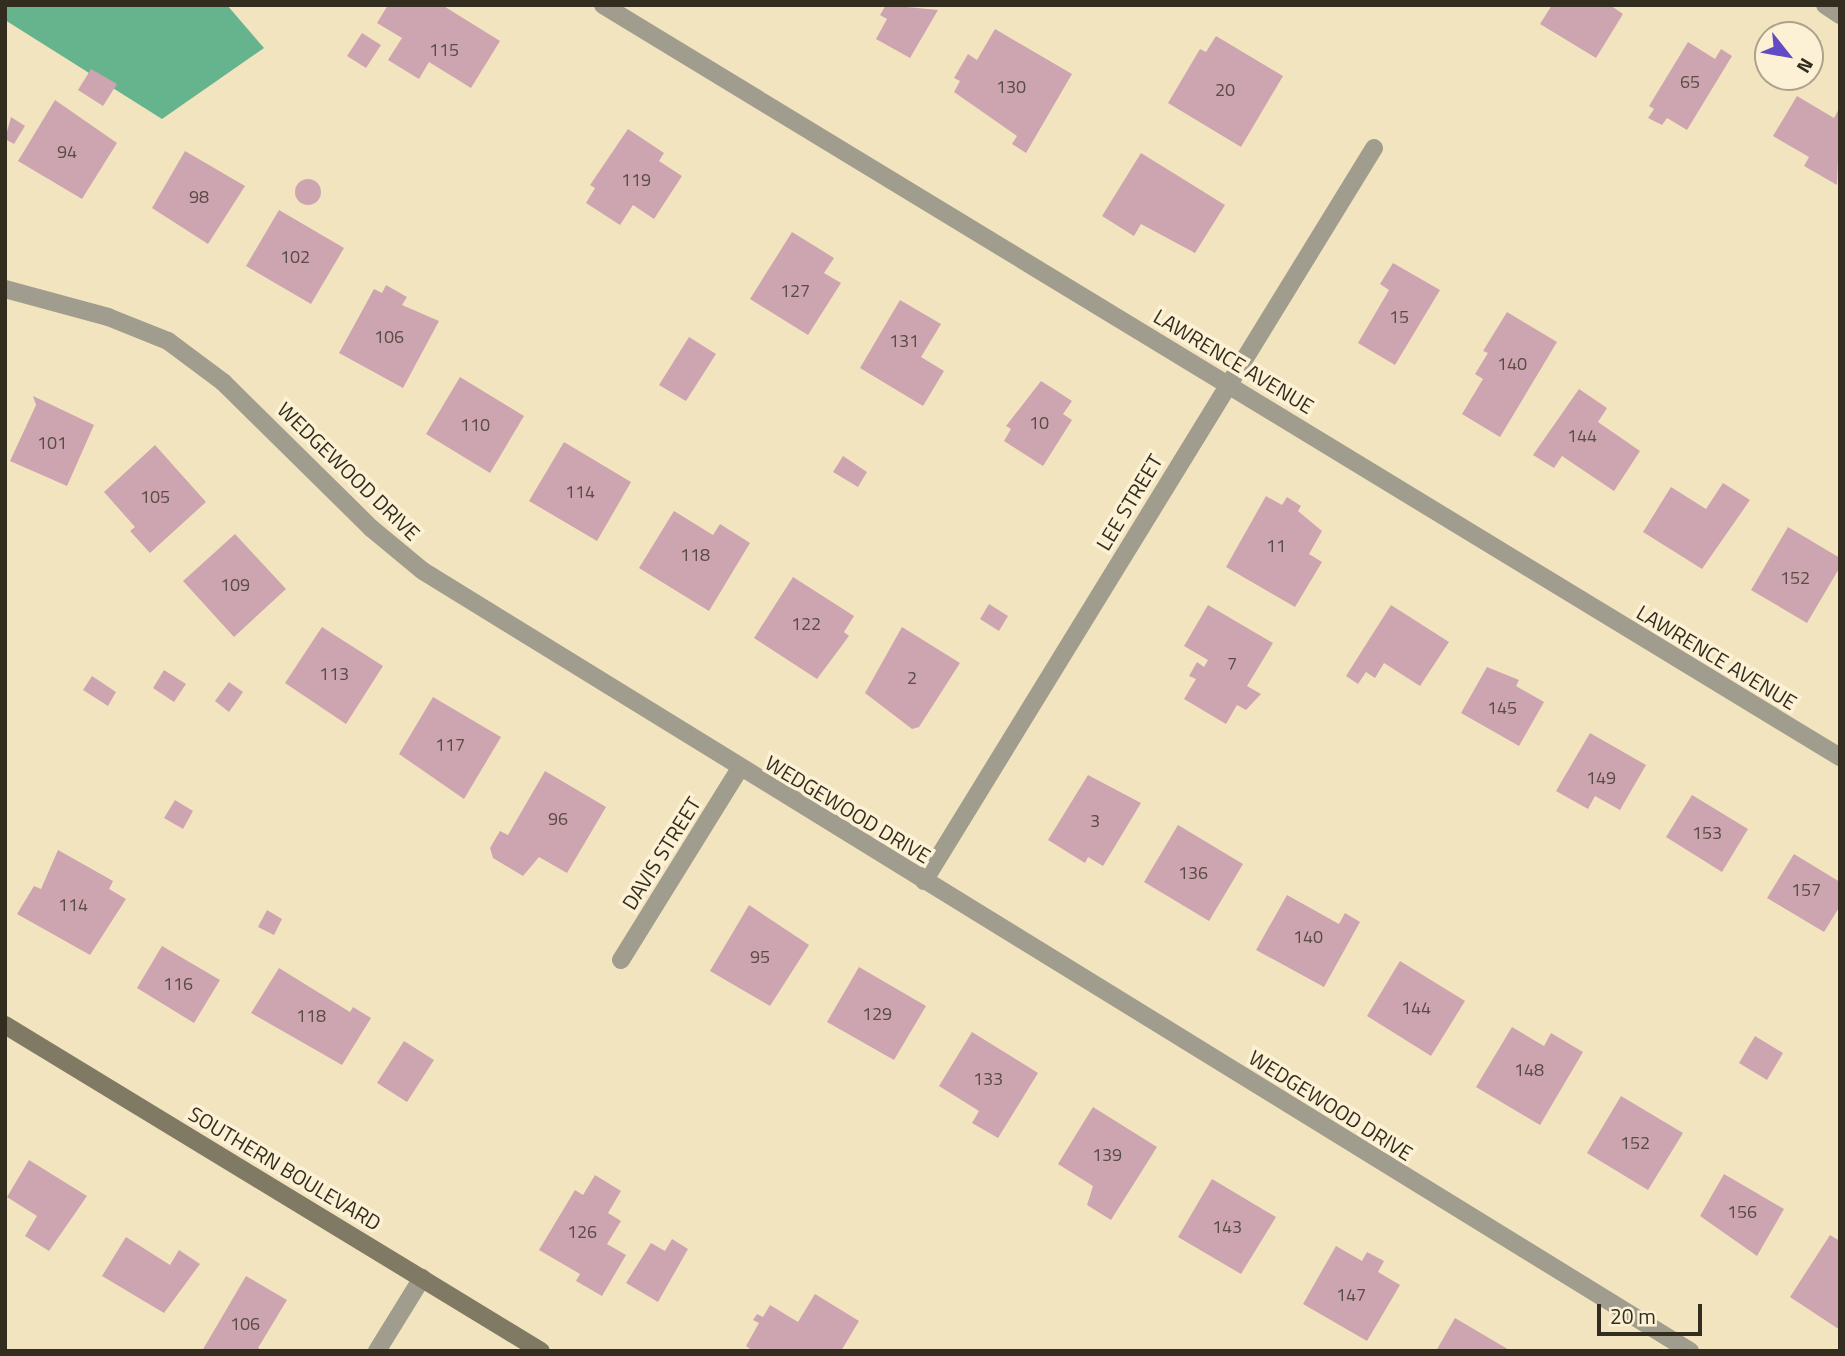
<!DOCTYPE html>
<style>
body{margin:0}
#map{position:relative;width:1845px;height:1356px;overflow:hidden;background:#f3e4c0;font-family:"Titillium Web",sans-serif}
div>[style]{position:absolute}
.forest>*{inset:0;background:#66b48e}
.building>*{inset:0;background:#cda5b1}
.round{border-radius:50%}
.street>*{height:18px;margin:-9px;padding:0 9px;transform-origin:9px;border-radius:9px;background:#a19d8e}
.secondary>*{height:18px;margin:-9px;padding:0 9px;transform-origin:9px;border-radius:9px;background:#807a64}
span{translate:-50% -50%;white-space:nowrap;text-align:center;line-height:1.15;-webkit-text-stroke:7px #fdf1d5;paint-order:stroke}
.number-label{font-size:18px;color:#5a4b44}
.number-label span{-webkit-text-stroke-width:0}
.street-label{font-size:21px;color:#332d1f}
.frame{position:absolute;inset:0;border:7px solid #332d1f;pointer-events:none}
.north{position:absolute;left:1754px;top:21px;width:70px;height:70px;box-sizing:border-box;background:#fdf1d5;border:2px solid #aca38c;border-radius:50%;rotate:121deg;font-size:19px;font-weight:700;line-height:28px;text-align:center;color:#332d1f}
.north::after{content:'';display:block;margin:auto;width:24px;height:32px;background:#624cc5;clip-path:polygon(50% 0,100% 100%,50% 72%,0 100%)}
.scale{position:absolute;left:1597px;top:1304px;width:105px;height:32px;box-sizing:border-box;border:4px solid #332d1f;border-top:0;padding-left:9px;font-size:21px;line-height:24px;white-space:nowrap;color:#332d1f;-webkit-text-stroke:5px #fdf1d5;paint-order:stroke}
</style>
<div id="map">
<div class="forest">
<i style="clip-path:polygon(5px 5px,227px 5px,264px 48px,162px 119px,5px 20px)"></i>
</div>
<div class="building">
<i style="clip-path:polygon(388px 5px,442px 5px,500px 41px,471px 88px,429px 62px,419px 79px,388px 60px,402px 38px,377px 23px)"></i>
<i style="clip-path:polygon(886px 5px,938px 10px,910px 58px,876px 39px,887px 19px,880px 15px)"></i>
<i style="clip-path:polygon(1552px 5px,1610px 5px,1623px 14px,1596px 58px,1540px 24px)"></i>
<i style="clip-path:polygon(995px 29px,1072px 74px,1026px 153px,1012px 144px,1017px 136px,954px 92px,960px 81px,954px 78px,968px 54px,977px 60px)"></i>
<i style="clip-path:polygon(362px 33px,381px 45px,366px 68px,347px 56px)"></i>
<i style="clip-path:polygon(1216px 36px,1283px 76px,1241px 147px,1168px 103px,1200px 49px,1206px 52px)"></i>
<i style="clip-path:polygon(1688px 42px,1715px 59px,1721px 49px,1732px 56px,1687px 130px,1667px 118px,1662px 125px,1648px 118px,1654px 109px,1649px 106px)"></i>
<i style="clip-path:polygon(91px 69px,117px 84px,103px 106px,78px 90px)"></i>
<i style="clip-path:polygon(1797px 96px,1834px 118px,1840px 107px,1837px 185px,1804px 166px,1809px 157px,1773px 136px)"></i>
<i style="clip-path:polygon(55px 100px,117px 143px,82px 199px,18px 161px)"></i>
<i style="clip-path:polygon(11px 117px,25px 126px,14px 144px,5px 139px)"></i>
<i style="clip-path:polygon(628px 129px,664px 153px,659px 161px,682px 176px,654px 219px,633px 205px,620px 225px,586px 203px,595px 188px,590px 185px)"></i>
<i style="clip-path:polygon(185px 151px,245px 186px,208px 244px,152px 208px)"></i>
<i style="clip-path:polygon(1141px 153px,1225px 205px,1195px 253px,1141px 224px,1134px 236px,1102px 216px)"></i>
<i class="round" style="left:295px;top:179px;width:26px;height:26px"></i>
<i style="clip-path:polygon(279px 210px,344px 248px,311px 304px,246px 266px)"></i>
<i style="clip-path:polygon(792px 232px,834px 258px,824px 273px,841px 283px,808px 335px,750px 299px)"></i>
<i style="clip-path:polygon(1393px 263px,1440px 290px,1395px 365px,1358px 343px,1389px 290px,1380px 284px)"></i>
<i style="clip-path:polygon(386px 285px,407px 297px,402px 305px,439px 321px,403px 388px,339px 353px,374px 289px,382px 293px)"></i>
<i style="clip-path:polygon(900px 300px,941px 324px,921px 357px,944px 371px,923px 406px,860px 368px)"></i>
<i style="clip-path:polygon(1507px 312px,1557px 342px,1500px 437px,1462px 414px,1483px 379px,1475px 374px,1488px 353px,1483px 351px)"></i>
<i style="clip-path:polygon(689px 337px,716px 354px,686px 401px,659px 385px)"></i>
<i style="clip-path:polygon(460px 377px,524px 416px,490px 473px,426px 434px)"></i>
<i style="clip-path:polygon(1041px 381px,1072px 401px,1063px 414px,1072px 420px,1043px 466px,1004px 441px,1011px 429px,1006px 426px)"></i>
<i style="clip-path:polygon(1579px 389px,1607px 408px,1598px 422px,1640px 451px,1614px 491px,1562px 456px,1554px 468px,1533px 455px)"></i>
<i style="clip-path:polygon(33px 396px,94px 425px,67px 486px,10px 461px,36px 405px)"></i>
<i style="clip-path:polygon(564px 442px,631px 482px,597px 541px,529px 501px)"></i>
<i style="clip-path:polygon(155px 445px,206px 502px,150px 553px,130px 531px,135px 527px,104px 492px)"></i>
<i style="clip-path:polygon(843px 456px,867px 472px,858px 487px,833px 472px)"></i>
<i style="clip-path:polygon(1723px 483px,1750px 500px,1702px 569px,1643px 532px,1671px 487px,1706px 509px)"></i>
<i style="clip-path:polygon(1266px 496px,1282px 505px,1287px 497px,1301px 506px,1298px 511px,1322px 531px,1309px 554px,1322px 562px,1295px 607px,1226px 567px)"></i>
<i style="clip-path:polygon(674px 511px,713px 535px,720px 524px,750px 543px,709px 611px,639px 568px)"></i>
<i style="clip-path:polygon(1788px 527px,1840px 558px,1840px 567px,1807px 623px,1751px 590px)"></i>
<i style="clip-path:polygon(235px 534px,286px 589px,234px 637px,183px 581px)"></i>
<i style="clip-path:polygon(793px 577px,854px 616px,844px 632px,849px 636px,817px 679px,754px 638px)"></i>
<i style="clip-path:polygon(989px 604px,1008px 616px,999px 631px,980px 619px)"></i>
<i style="clip-path:polygon(1208px 605px,1273px 643px,1247px 686px,1261px 694px,1246px 710px,1237px 705px,1226px 724px,1184px 699px,1196px 679px,1189px 676px,1197px 662px,1204px 667px,1208px 660px,1184px 646px)"></i>
<i style="clip-path:polygon(1391px 605px,1449px 642px,1420px 686px,1384px 663px,1375px 678px,1366px 672px,1358px 684px,1346px 676px)"></i>
<i style="clip-path:polygon(322px 627px,383px 666px,346px 724px,285px 683px)"></i>
<i style="clip-path:polygon(902px 627px,960px 663px,919px 727px,912px 729px,865px 693px)"></i>
<i style="clip-path:polygon(1487px 667px,1519px 680px,1516px 686px,1544px 702px,1519px 746px,1461px 713px)"></i>
<i style="clip-path:polygon(164px 670px,186px 684px,174px 702px,153px 688px)"></i>
<i style="clip-path:polygon(92px 676px,116px 692px,108px 706px,83px 690px)"></i>
<i style="clip-path:polygon(229px 682px,243px 692px,229px 712px,215px 701px)"></i>
<i style="clip-path:polygon(433px 697px,501px 737px,464px 799px,399px 754px)"></i>
<i style="clip-path:polygon(1590px 733px,1646px 765px,1620px 810px,1595px 796px,1588px 809px,1556px 791px)"></i>
<i style="clip-path:polygon(545px 771px,606px 807px,567px 873px,539px 857px,523px 876px,493px 858px,490px 848px,500px 831px,508px 835px)"></i>
<i style="clip-path:polygon(1088px 775px,1141px 803px,1103px 866px,1088px 857px,1085px 863px,1048px 840px)"></i>
<i style="clip-path:polygon(1692px 795px,1748px 829px,1722px 872px,1666px 837px)"></i>
<i style="clip-path:polygon(175px 800px,193px 811px,183px 829px,164px 818px)"></i>
<i style="clip-path:polygon(1178px 825px,1243px 864px,1209px 921px,1144px 882px)"></i>
<i style="clip-path:polygon(58px 850px,113px 881px,109px 889px,126px 899px,90px 955px,17px 914px,34px 886px,41px 889px)"></i>
<i style="clip-path:polygon(1794px 854px,1840px 882px,1840px 906px,1824px 932px,1767px 898px)"></i>
<i style="clip-path:polygon(1287px 895px,1339px 924px,1345px 913px,1360px 922px,1324px 987px,1256px 950px)"></i>
<i style="clip-path:polygon(749px 905px,809px 945px,770px 1006px,710px 971px)"></i>
<i style="clip-path:polygon(267px 910px,282px 919px,274px 935px,258px 927px)"></i>
<i style="clip-path:polygon(162px 946px,220px 980px,194px 1023px,137px 988px)"></i>
<i style="clip-path:polygon(1400px 961px,1465px 1001px,1431px 1056px,1367px 1016px)"></i>
<i style="clip-path:polygon(859px 967px,926px 1006px,894px 1060px,827px 1022px)"></i>
<i style="clip-path:polygon(279px 968px,350px 1012px,353px 1007px,371px 1018px,342px 1065px,251px 1013px)"></i>
<i style="clip-path:polygon(1512px 1027px,1544px 1046px,1551px 1033px,1583px 1052px,1540px 1125px,1476px 1087px)"></i>
<i style="clip-path:polygon(972px 1032px,1038px 1073px,998px 1138px,972px 1123px,979px 1111px,939px 1086px)"></i>
<i style="clip-path:polygon(1755px 1036px,1783px 1053px,1767px 1080px,1739px 1063px)"></i>
<i style="clip-path:polygon(404px 1041px,434px 1060px,407px 1102px,377px 1083px)"></i>
<i style="clip-path:polygon(1621px 1096px,1683px 1133px,1648px 1190px,1587px 1153px)"></i>
<i style="clip-path:polygon(1093px 1107px,1157px 1147px,1111px 1220px,1087px 1205px,1093px 1186px,1058px 1164px)"></i>
<i style="clip-path:polygon(29px 1160px,87px 1196px,49px 1251px,25px 1236px,37px 1216px,7px 1197px)"></i>
<i style="clip-path:polygon(1724px 1174px,1784px 1209px,1757px 1256px,1700px 1216px)"></i>
<i style="clip-path:polygon(595px 1175px,621px 1191px,608px 1213px,621px 1221px,607px 1244px,626px 1255px,602px 1296px,576px 1281px,580px 1274px,539px 1250px,575px 1190px,583px 1195px)"></i>
<i style="clip-path:polygon(1212px 1179px,1276px 1217px,1241px 1274px,1178px 1237px)"></i>
<i style="clip-path:polygon(1830px 1235px,1840px 1241px,1840px 1330px,1790px 1297px)"></i>
<i style="clip-path:polygon(126px 1237px,170px 1265px,179px 1250px,200px 1264px,164px 1313px,102px 1276px)"></i>
<i style="clip-path:polygon(672px 1239px,688px 1249px,658px 1302px,626px 1283px,651px 1243px,665px 1251px)"></i>
<i style="clip-path:polygon(1336px 1246px,1362px 1261px,1367px 1252px,1384px 1261px,1378px 1272px,1400px 1285px,1367px 1341px,1303px 1304px)"></i>
<i style="clip-path:polygon(246px 1276px,287px 1300px,258px 1348px,263px 1351px,202px 1351px)"></i>
<i style="clip-path:polygon(815px 1294px,859px 1321px,841px 1351px,753px 1351px,746px 1346px,759px 1323px,753px 1320px,757px 1314px,763px 1317px,770px 1305px,798px 1322px)"></i>
<i style="clip-path:polygon(1455px 1318px,1511px 1351px,1436px 1351px)"></i>
</div>
<div class="street">
<i style="left:603px;top:5px;width:1448px;rotate:31.3deg"></i>
<i style="left:1825px;top:5px;width:18px;rotate:34deg"></i>
<i style="left:5px;top:289px;width:107px;rotate:15.2deg"></i>
<i style="left:108px;top:317px;width:65px;rotate:21.8deg"></i>
<i style="left:168px;top:341px;width:69px;rotate:36.7deg"></i>
<i style="left:223px;top:382px;width:208px;rotate:44.6deg"></i>
<i style="left:371px;top:528px;width:67px;rotate:39.6deg"></i>
<i style="left:423px;top:571px;width:1488px;rotate:31.62deg"></i>
<i style="left:924px;top:881px;width:860px;rotate:-58.45deg"></i>
<i style="left:621px;top:960px;width:224px;rotate:-58.2deg"></i>
<i style="left:377px;top:1351px;width:86px;rotate:-58.3deg"></i>
</div>
<div class="secondary">
<i style="left:5px;top:1025px;width:627px;rotate:31.31deg"></i>
</div>
<div class="number-label">
<span style="left:444px;top:50px">115</span>
<span style="left:1690px;top:82px">65</span>
<span style="left:1011px;top:87px">130</span>
<span style="left:1225px;top:90px">20</span>
<span style="left:67px;top:152px">94</span>
<span style="left:636px;top:180px">119</span>
<span style="left:199px;top:197px">98</span>
<span style="left:295px;top:257px">102</span>
<span style="left:795px;top:291px">127</span>
<span style="left:1399px;top:317px">15</span>
<span style="left:389px;top:337px">106</span>
<span style="left:904px;top:341px">131</span>
<span style="left:1512px;top:364px">140</span>
<span style="left:1039px;top:423px">10</span>
<span style="left:475px;top:425px">110</span>
<span style="left:1582px;top:436px">144</span>
<span style="left:52px;top:443px">101</span>
<span style="left:580px;top:492px">114</span>
<span style="left:155px;top:497px">105</span>
<span style="left:1276px;top:546px">11</span>
<span style="left:695px;top:555px">118</span>
<span style="left:1795px;top:578px">152</span>
<span style="left:235px;top:585px">109</span>
<span style="left:806px;top:624px">122</span>
<span style="left:1232px;top:664px">7</span>
<span style="left:334px;top:674px">113</span>
<span style="left:912px;top:678px">2</span>
<span style="left:1502px;top:708px">145</span>
<span style="left:450px;top:745px">117</span>
<span style="left:1601px;top:778px">149</span>
<span style="left:558px;top:819px">96</span>
<span style="left:1095px;top:821px">3</span>
<span style="left:1707px;top:833px">153</span>
<span style="left:1193px;top:873px">136</span>
<span style="left:1806px;top:890px">157</span>
<span style="left:73px;top:905px">114</span>
<span style="left:1308px;top:937px">140</span>
<span style="left:760px;top:957px">95</span>
<span style="left:178px;top:984px">116</span>
<span style="left:1416px;top:1008px">144</span>
<span style="left:877px;top:1014px">129</span>
<span style="left:311px;top:1016px">118</span>
<span style="left:1529px;top:1070px">148</span>
<span style="left:988px;top:1079px">133</span>
<span style="left:1635px;top:1143px">152</span>
<span style="left:1107px;top:1155px">139</span>
<span style="left:1742px;top:1212px">156</span>
<span style="left:1227px;top:1227px">143</span>
<span style="left:582px;top:1232px">126</span>
<span style="left:1351px;top:1295px">147</span>
<span style="left:245px;top:1324px">106</span>
</div>
<div class="street-label">
<span style="left:1234px;top:361px;rotate:31deg">LAWRENCE AVENUE</span>
<span style="left:349px;top:471px;rotate:44deg">WEDGEWOOD DRIVE</span>
<span style="left:1129px;top:502px;rotate:-59deg">LEE STREET</span>
<span style="left:1717px;top:657px;rotate:31deg">LAWRENCE AVENUE</span>
<span style="left:848px;top:809px;rotate:31deg">WEDGEWOOD DRIVE</span>
<span style="left:661px;top:853px;rotate:-58deg">DAVIS STREET</span>
<span style="left:1331px;top:1105px;rotate:32deg">WEDGEWOOD DRIVE</span>
<span style="left:285px;top:1168px;rotate:31deg">SOUTHERN BOULEVARD</span>
</div>
<div class="frame"></div>
<div class="north">N</div>
<div class="scale">20 m</div>
</div>
